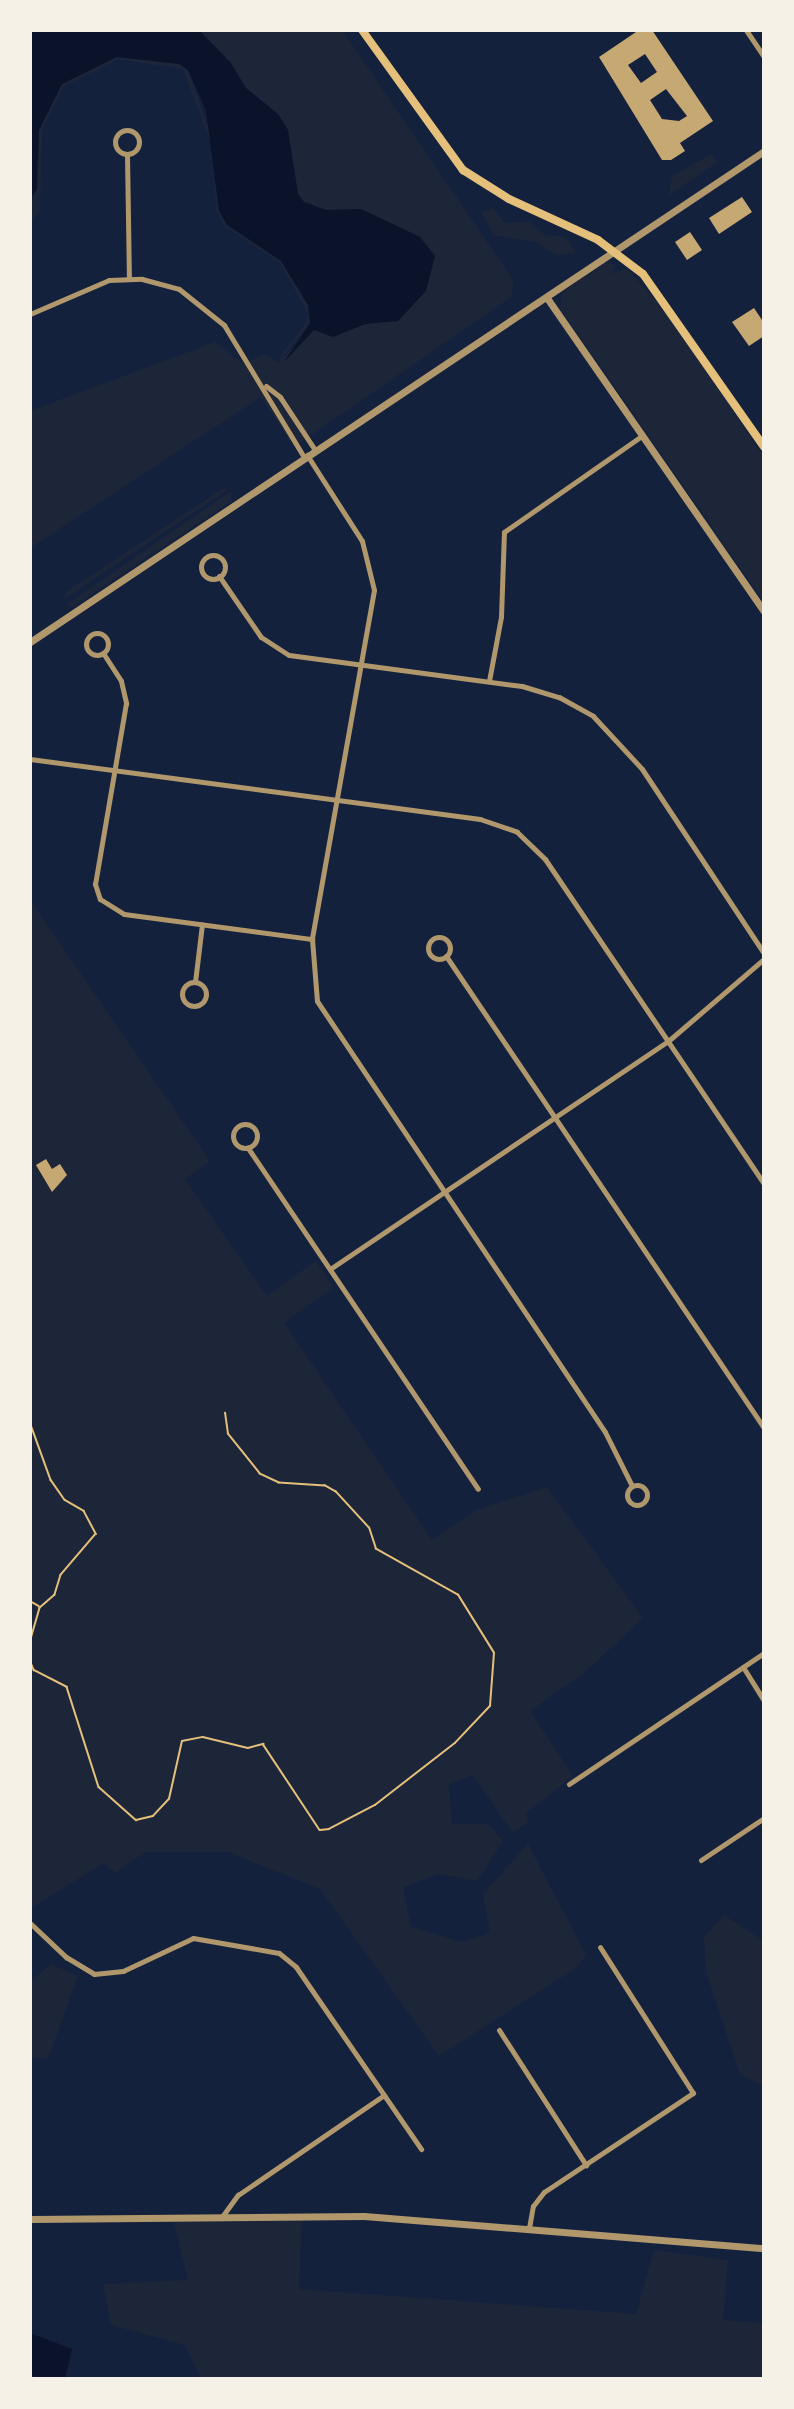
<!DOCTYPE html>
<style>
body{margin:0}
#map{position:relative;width:794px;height:2409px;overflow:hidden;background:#14213d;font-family:"Roboto Serif",serif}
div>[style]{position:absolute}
.green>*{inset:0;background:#1d2539}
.water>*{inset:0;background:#0b132b}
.building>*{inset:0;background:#c6a872}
.path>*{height:1.5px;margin:-0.75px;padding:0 0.75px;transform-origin:0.75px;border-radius:0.75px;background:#e5c07b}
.minor>*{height:5px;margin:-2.5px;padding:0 2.5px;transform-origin:2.5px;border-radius:2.5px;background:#b1986c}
.minor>.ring{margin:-2.5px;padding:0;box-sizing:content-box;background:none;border:5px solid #b1986c;border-radius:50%}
.tertiary>*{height:7px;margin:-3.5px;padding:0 3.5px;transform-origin:3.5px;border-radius:3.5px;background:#b1986c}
.secondary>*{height:8px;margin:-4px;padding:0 4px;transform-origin:4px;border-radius:4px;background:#e5c07b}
span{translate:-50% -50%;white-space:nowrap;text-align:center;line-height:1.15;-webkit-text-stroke:4.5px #f6f1e7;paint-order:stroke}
.frame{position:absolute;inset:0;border:32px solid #f6f1e7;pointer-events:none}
</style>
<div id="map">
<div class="green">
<i style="clip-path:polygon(199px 30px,342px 30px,514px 281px,511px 297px,294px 447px,261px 397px,30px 548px,30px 411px,215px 342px,244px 364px,264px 354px,280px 363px,280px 356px,307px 322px,308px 313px,280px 263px,225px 226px,217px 212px,210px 141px,183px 69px,118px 59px,64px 86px,42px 130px,40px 211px,30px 224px,39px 130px,62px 84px,85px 70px,117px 57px,179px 64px,188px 70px,213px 141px,214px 180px,281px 261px,308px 305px,310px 323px,282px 358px,314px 330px,333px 337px,365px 324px,398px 321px,420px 237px,361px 209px,326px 210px,304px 202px,298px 195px,288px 130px,278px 114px,246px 88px,231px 63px)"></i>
<i style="clip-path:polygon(711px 154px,718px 162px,669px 195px,672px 176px)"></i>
<i style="clip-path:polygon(493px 208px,504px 223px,529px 222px,545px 235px,566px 237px,577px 253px,556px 255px,536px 242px,493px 235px,481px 212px)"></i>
<i style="clip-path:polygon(608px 262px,615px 265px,611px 274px,627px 268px,667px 313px,764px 457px,764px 602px,560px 308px,562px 292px)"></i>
<i style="clip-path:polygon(222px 489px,229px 489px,63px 600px,66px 592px)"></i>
<i style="clip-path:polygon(231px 491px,232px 501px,72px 607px,66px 605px)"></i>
<i style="clip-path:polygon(30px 900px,210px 1161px,185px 1179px,267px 1296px,316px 1261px,333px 1287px,284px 1323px,432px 1540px,476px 1510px,547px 1487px,643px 1618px,584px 1673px,530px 1711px,573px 1776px,526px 1813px,529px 1822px,512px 1832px,473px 1775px,449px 1784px,452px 1824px,488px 1824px,503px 1841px,477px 1881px,438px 1874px,403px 1888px,411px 1927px,462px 1942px,490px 1933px,483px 1894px,528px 1844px,586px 1955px,576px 1968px,439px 2056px,320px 1889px,228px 1852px,145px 1852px,115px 1873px,103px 1863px,30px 1909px)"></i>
<i style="clip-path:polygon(724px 1915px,764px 1941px,764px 2087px,740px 2074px,706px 1971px,704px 1937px)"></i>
<i style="clip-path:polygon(51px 1964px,78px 1976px,48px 2059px,30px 2057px,30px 1982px)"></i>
<i style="clip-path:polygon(302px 2216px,299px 2289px,636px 2314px,654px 2250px,728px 2260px,723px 2320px,764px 2323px,764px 2379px,201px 2379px,185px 2345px,111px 2325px,103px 2284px,188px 2280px,173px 2218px)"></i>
</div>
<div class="water">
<i style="clip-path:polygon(30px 30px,199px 30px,231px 63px,246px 88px,278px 114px,288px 130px,298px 194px,304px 202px,326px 210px,361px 209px,420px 237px,435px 256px,426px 291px,398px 321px,365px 324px,333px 337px,314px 330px,284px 362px,310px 323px,308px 305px,281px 261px,227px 225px,219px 211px,206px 111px,188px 70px,179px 64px,117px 57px,62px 84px,39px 130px,37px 189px,30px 199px)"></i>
<i style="clip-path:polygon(30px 2333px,72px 2349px,65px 2379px,30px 2376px)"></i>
</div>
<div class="building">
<i style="clip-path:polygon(evenodd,639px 30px,652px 30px,713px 121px,680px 143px,685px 151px,671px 160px,662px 160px,599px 57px,639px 30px,645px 54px,657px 72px,641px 83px,628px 65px,645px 54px,639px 30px,666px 89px,687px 116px,679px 121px,662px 119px,650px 100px,666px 89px)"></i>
<i style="clip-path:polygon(742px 197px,752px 212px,719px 234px,709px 218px)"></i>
<i style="clip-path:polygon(690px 232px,702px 250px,687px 260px,675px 242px)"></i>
<i style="clip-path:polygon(754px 308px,764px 323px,764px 336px,749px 346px,732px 322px)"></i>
<i style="clip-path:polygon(46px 1159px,52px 1169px,60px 1164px,67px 1175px,52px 1192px,36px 1165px)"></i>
</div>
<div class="path">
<i style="left:30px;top:1422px;width:62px;rotate:70.1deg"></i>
<i style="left:51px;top:1480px;width:24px;rotate:55deg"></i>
<i style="left:65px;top:1500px;width:22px;rotate:30deg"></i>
<i style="left:84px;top:1511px;width:26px;rotate:62deg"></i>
<i style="left:96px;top:1534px;width:54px;rotate:130.5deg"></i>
<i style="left:61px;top:1575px;width:21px;rotate:107deg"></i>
<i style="left:55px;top:1595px;width:20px;rotate:139deg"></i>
<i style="left:40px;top:1608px;width:35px;rotate:106deg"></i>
<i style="left:30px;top:1601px;width:10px;rotate:29deg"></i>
<i style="left:30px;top:1660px;width:11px;rotate:68deg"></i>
<i style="left:34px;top:1670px;width:37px;rotate:27deg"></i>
<i style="left:67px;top:1687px;width:105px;rotate:72.3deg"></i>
<i style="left:99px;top:1787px;width:50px;rotate:41.7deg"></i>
<i style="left:136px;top:1820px;width:17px;rotate:-13deg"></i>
<i style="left:153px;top:1816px;width:23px;rotate:-47deg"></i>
<i style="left:169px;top:1799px;width:59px;rotate:-77.4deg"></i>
<i style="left:182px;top:1741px;width:21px;rotate:-11deg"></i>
<i style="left:203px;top:1737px;width:46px;rotate:13.7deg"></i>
<i style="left:248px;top:1748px;width:16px;rotate:-15deg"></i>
<i style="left:263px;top:1744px;width:103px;rotate:56.5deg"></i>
<i style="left:320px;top:1830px;width:9px;rotate:-6deg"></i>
<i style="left:329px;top:1829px;width:52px;rotate:-27.6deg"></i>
<i style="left:375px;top:1805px;width:101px;rotate:-37.8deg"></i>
<i style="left:455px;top:1743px;width:51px;rotate:-46.6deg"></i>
<i style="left:490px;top:1706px;width:53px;rotate:-85.7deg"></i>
<i style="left:494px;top:1653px;width:68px;rotate:-121.8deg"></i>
<i style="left:458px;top:1595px;width:94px;rotate:-150.7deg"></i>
<i style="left:376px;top:1549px;width:22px;rotate:-108deg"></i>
<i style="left:369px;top:1528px;width:49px;rotate:-132.5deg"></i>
<i style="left:336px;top:1492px;width:13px;rotate:-151deg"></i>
<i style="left:325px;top:1486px;width:46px;rotate:-176.3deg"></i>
<i style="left:279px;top:1483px;width:21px;rotate:-155deg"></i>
<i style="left:260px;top:1474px;width:51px;rotate:-128.7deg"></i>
<i style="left:228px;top:1434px;width:21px;rotate:-98deg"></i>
<i style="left:396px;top:2379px;width:17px"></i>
</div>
<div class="minor">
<i style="left:746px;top:30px;width:32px;rotate:56deg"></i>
<i class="ring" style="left:115px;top:130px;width:19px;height:19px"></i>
<i style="left:127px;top:155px;width:123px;rotate:89.1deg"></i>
<i style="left:30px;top:314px;width:86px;rotate:-23.3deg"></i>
<i style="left:109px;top:280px;width:33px;rotate:-2deg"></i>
<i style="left:142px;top:279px;width:38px;rotate:15deg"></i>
<i style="left:179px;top:289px;width:58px;rotate:38.7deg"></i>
<i style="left:224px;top:325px;width:154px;rotate:58.8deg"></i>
<i style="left:266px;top:386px;width:18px;rotate:38deg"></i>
<i style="left:280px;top:397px;width:64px;rotate:56.6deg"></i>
<i style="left:307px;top:455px;width:102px;rotate:57.4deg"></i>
<i style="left:362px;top:541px;width:50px;rotate:76.2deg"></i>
<i style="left:374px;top:590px;width:354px;rotate:100.1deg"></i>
<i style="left:312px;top:939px;width:62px;rotate:85.4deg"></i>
<i style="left:317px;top:1001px;width:518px;rotate:56.25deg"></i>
<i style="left:605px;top:1432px;width:60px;rotate:63.4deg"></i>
<i class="ring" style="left:201px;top:555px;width:19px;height:19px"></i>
<i style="left:219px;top:576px;width:74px;rotate:55.5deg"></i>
<i style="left:261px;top:637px;width:33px;rotate:33deg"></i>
<i style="left:289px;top:655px;width:235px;rotate:7.6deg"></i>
<i style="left:522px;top:686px;width:39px;rotate:17deg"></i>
<i style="left:559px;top:697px;width:39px;rotate:29deg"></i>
<i style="left:593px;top:716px;width:72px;rotate:47.2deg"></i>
<i style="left:642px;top:769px;width:221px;rotate:56.5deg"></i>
<i class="ring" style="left:86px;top:633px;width:17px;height:17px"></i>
<i style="left:103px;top:653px;width:33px;rotate:57deg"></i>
<i style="left:121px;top:681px;width:23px;rotate:77deg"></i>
<i style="left:126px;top:703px;width:184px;rotate:99.7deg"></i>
<i style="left:95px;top:884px;width:16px;rotate:72deg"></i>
<i style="left:100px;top:899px;width:28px;rotate:32deg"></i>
<i style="left:124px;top:914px;width:190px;rotate:7.6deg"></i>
<i style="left:489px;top:681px;width:65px;rotate:-79.4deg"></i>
<i style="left:501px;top:617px;width:85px;rotate:-88deg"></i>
<i style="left:504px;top:532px;width:169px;rotate:-34.9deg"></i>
<i style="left:30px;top:759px;width:454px;rotate:7.6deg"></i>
<i style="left:480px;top:819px;width:39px;rotate:19deg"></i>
<i style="left:517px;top:832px;width:39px;rotate:44deg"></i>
<i style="left:545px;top:859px;width:392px;rotate:56deg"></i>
<i class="ring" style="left:428px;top:937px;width:17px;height:17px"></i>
<i style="left:446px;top:956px;width:569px;rotate:56.03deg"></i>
<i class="ring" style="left:182px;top:982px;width:19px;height:19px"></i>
<i style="left:195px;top:982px;width:58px;rotate:-83.1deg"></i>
<i class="ring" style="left:233px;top:1124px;width:19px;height:19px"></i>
<i style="left:248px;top:1148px;width:411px;rotate:56deg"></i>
<i style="left:330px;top:1269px;width:406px;rotate:-34deg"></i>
<i style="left:667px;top:1042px;width:128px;rotate:-40.6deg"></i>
<i class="ring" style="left:627px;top:1485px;width:15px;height:15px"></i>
<i style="left:743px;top:1667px;width:39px;rotate:58deg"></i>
<i style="left:569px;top:1784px;width:235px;rotate:-33.9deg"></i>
<i style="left:701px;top:1860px;width:76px;rotate:-33.7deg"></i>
<i style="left:30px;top:1923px;width:50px;rotate:43.4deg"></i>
<i style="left:66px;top:1957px;width:33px;rotate:31deg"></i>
<i style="left:94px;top:1974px;width:29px;rotate:-6deg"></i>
<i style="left:123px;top:1971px;width:77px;rotate:-25.2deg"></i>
<i style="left:193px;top:1938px;width:87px;rotate:9.9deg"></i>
<i style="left:279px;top:1953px;width:22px;rotate:39deg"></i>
<i style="left:296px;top:1967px;width:221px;rotate:55.5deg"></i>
<i style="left:499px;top:2030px;width:161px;rotate:57.2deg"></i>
<i style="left:221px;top:2218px;width:29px;rotate:-54deg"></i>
<i style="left:238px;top:2195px;width:177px;rotate:-34.4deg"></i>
<i style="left:529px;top:2228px;width:22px;rotate:-80deg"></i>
<i style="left:533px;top:2206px;width:18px;rotate:-52deg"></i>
<i style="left:544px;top:2192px;width:179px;rotate:-33.6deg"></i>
<i style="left:693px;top:2093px;width:173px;rotate:-122.5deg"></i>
</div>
<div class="tertiary">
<i style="left:547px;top:298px;width:381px;rotate:55.3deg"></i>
<i style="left:30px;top:642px;width:883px;rotate:-33.78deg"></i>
<i style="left:30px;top:2219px;width:334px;rotate:-0.5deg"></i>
<i style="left:364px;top:2216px;width:401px;rotate:4.6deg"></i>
</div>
<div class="secondary">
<i style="left:362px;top:30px;width:173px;rotate:54.2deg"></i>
<i style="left:463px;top:170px;width:54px;rotate:32.2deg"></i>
<i style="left:509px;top:199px;width:98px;rotate:24.7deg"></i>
<i style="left:598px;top:240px;width:56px;rotate:37.1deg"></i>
<i style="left:643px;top:274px;width:211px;rotate:55deg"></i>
</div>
<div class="frame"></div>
</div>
